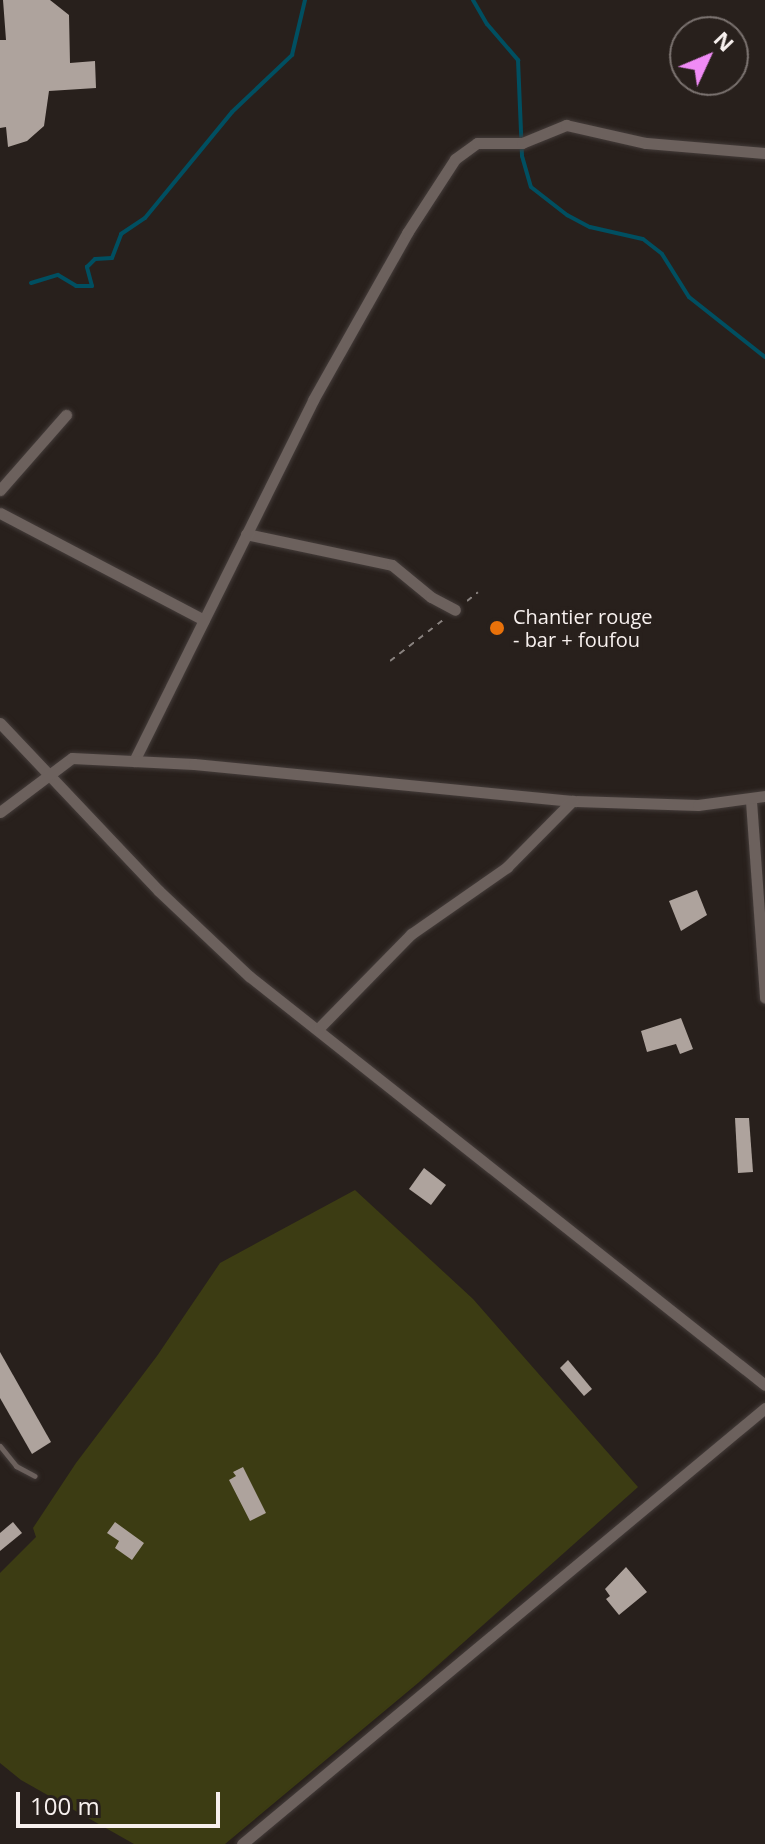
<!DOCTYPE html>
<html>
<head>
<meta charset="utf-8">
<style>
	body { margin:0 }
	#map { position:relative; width:765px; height:1844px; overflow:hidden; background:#28201c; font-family:"Open Sans",sans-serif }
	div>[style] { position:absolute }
	.green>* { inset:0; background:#3c3c13 }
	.stream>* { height:4px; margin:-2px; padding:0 2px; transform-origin:2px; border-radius:2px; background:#004f61 }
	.building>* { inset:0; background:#aea39d }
	.path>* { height:2px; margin-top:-1px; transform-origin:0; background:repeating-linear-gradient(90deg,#89827f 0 6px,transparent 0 12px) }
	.roads { filter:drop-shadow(0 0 2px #443c3a) drop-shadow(0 0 2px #443c3a) }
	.lane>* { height:5px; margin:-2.5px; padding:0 2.5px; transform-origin:2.5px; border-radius:2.5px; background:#6c615d }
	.street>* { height:11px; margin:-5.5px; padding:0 5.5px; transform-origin:5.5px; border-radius:5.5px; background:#6c615d }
	.dots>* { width:22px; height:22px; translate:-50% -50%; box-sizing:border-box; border:4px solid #28201c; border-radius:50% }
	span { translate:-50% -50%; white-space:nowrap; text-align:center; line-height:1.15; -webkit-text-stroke:8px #28201c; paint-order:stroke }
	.poi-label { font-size:20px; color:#f7f0ee }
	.left { translate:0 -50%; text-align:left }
	.north { position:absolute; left:669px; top:16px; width:80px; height:80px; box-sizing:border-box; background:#28201c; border:2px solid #7b7370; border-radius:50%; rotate:46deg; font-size:22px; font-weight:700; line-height:32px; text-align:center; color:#f7f0ee }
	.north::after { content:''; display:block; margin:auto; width:28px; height:36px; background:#f08bf6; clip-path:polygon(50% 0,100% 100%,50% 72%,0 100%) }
	.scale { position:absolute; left:16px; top:1792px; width:204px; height:36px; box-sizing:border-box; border:4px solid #f7f0ee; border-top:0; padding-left:10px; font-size:24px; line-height:28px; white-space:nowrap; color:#f7f0ee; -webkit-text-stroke:6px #28201c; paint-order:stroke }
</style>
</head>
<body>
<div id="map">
	<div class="green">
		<div style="clip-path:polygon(355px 1190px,473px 1299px,638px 1487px,418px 1683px,225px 1844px,134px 1844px,21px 1780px,0 1763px,0 1573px,36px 1537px,33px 1528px,76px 1463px,157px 1356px,220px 1263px)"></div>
	</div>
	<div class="stream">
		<div style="left:473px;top:0;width:28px;rotate:60deg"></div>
		<div style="left:487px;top:24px;width:48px;rotate:49.3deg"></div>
		<div style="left:518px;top:60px;width:96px;rotate:87.6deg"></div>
		<div style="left:522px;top:156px;width:32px;rotate:74deg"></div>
		<div style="left:531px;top:187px;width:46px;rotate:37.9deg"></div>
		<div style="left:567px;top:215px;width:26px;rotate:28deg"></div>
		<div style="left:590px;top:227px;width:54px;rotate:12.8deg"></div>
		<div style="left:643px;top:239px;width:24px;rotate:38deg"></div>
		<div style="left:662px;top:254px;width:51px;rotate:57.9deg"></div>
		<div style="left:689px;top:297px;width:97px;rotate:38.3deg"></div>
		<div style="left:31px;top:283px;width:28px;rotate:-17deg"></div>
		<div style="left:58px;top:275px;width:21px;rotate:31deg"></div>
		<div style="left:76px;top:286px;width:16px"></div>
		<div style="left:92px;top:286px;width:20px;rotate:-105deg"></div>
		<div style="left:87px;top:267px;width:11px;rotate:-45deg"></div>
		<div style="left:95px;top:259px;width:17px;rotate:-3deg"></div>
		<div style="left:112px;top:258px;width:26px;rotate:-69deg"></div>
		<div style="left:121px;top:234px;width:29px;rotate:-34deg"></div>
		<div style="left:145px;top:218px;width:137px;rotate:-50.6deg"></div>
		<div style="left:232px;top:112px;width:83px;rotate:-43.5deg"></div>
		<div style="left:292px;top:55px;width:57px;rotate:-76.7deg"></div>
	</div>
	<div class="building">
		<div style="clip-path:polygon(3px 0,50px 0,69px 15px,70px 63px,95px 61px,96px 88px,49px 91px,44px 126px,27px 141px,8px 147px,6px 127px,0 128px,0 40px,6px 40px)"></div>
		<div style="clip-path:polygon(697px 890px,707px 915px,681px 931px,669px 901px)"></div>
		<div style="clip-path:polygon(681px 1018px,693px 1049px,680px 1054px,676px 1044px,647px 1052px,641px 1031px)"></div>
		<div style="clip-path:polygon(735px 1118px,749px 1118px,753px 1172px,738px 1173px)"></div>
		<div style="clip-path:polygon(424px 1168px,446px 1185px,431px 1205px,409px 1189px)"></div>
		<div style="clip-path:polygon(0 1352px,51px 1442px,32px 1454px,0 1398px)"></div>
		<div style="clip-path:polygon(568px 1360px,592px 1389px,584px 1396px,560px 1368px)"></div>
		<div style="clip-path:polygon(243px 1467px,266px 1513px,250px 1521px,229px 1480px,236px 1476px,233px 1472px)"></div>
		<div style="clip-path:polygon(13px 1522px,22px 1533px,0 1551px,0 1533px)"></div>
		<div style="clip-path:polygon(115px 1522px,144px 1543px,132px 1560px,115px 1548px,119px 1541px,107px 1533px)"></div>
		<div style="clip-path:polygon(626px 1567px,647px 1592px,619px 1615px,606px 1599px,610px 1596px,605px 1589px)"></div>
	</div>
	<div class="path">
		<div style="left:467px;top:601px;width:14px;rotate:-39deg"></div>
		<div style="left:390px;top:661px;width:67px;rotate:-37.7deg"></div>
	</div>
	<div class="roads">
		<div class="lane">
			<div style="left:0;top:1446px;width:26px;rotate:51deg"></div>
			<div style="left:16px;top:1466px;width:21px;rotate:28deg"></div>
		</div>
		<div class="street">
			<div style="left:0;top:490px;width:100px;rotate:-48.7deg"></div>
			<div style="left:0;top:513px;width:230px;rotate:27.7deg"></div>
			<div style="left:246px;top:534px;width:149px;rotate:12deg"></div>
			<div style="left:392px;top:565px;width:50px;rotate:39.4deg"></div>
			<div style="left:431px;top:597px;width:27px;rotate:28deg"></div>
			<div style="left:0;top:723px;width:231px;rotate:46.6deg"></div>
			<div style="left:159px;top:891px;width:124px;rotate:43.4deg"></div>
			<div style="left:249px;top:976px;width:658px;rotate:38.4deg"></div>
			<div style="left:134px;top:761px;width:403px;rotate:-63.6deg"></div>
			<div style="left:313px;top:400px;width:192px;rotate:-60.6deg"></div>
			<div style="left:407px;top:233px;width:88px;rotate:-57deg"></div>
			<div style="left:455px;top:159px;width:27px;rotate:-36deg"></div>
			<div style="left:477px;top:143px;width:45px"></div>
			<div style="left:522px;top:143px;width:48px;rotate:-22.2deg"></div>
			<div style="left:566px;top:125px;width:82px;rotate:12.7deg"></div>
			<div style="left:646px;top:143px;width:119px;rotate:4.8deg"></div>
			<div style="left:751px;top:801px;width:197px;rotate:85.9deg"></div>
			<div style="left:0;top:812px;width:90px;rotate:-36.9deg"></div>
			<div style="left:72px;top:758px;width:122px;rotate:2.8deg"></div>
			<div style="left:194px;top:764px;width:380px;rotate:5.6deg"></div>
			<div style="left:572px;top:801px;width:126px;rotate:1.8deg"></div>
			<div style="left:698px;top:805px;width:68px;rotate:-7.7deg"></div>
			<div style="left:319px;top:1028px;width:132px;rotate:-45.6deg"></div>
			<div style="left:411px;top:934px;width:117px;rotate:-34.9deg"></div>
			<div style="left:507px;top:867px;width:93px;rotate:-45.4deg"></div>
			<div style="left:242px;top:1844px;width:681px;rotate:-39.82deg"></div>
		</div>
	</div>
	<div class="dots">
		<div style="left:497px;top:628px;background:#e8710a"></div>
	</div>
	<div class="poi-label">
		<span class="left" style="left:513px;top:628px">Chantier rouge<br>- bar + foufou</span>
	</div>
	<div class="north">N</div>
	<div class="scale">100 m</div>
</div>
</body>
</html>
